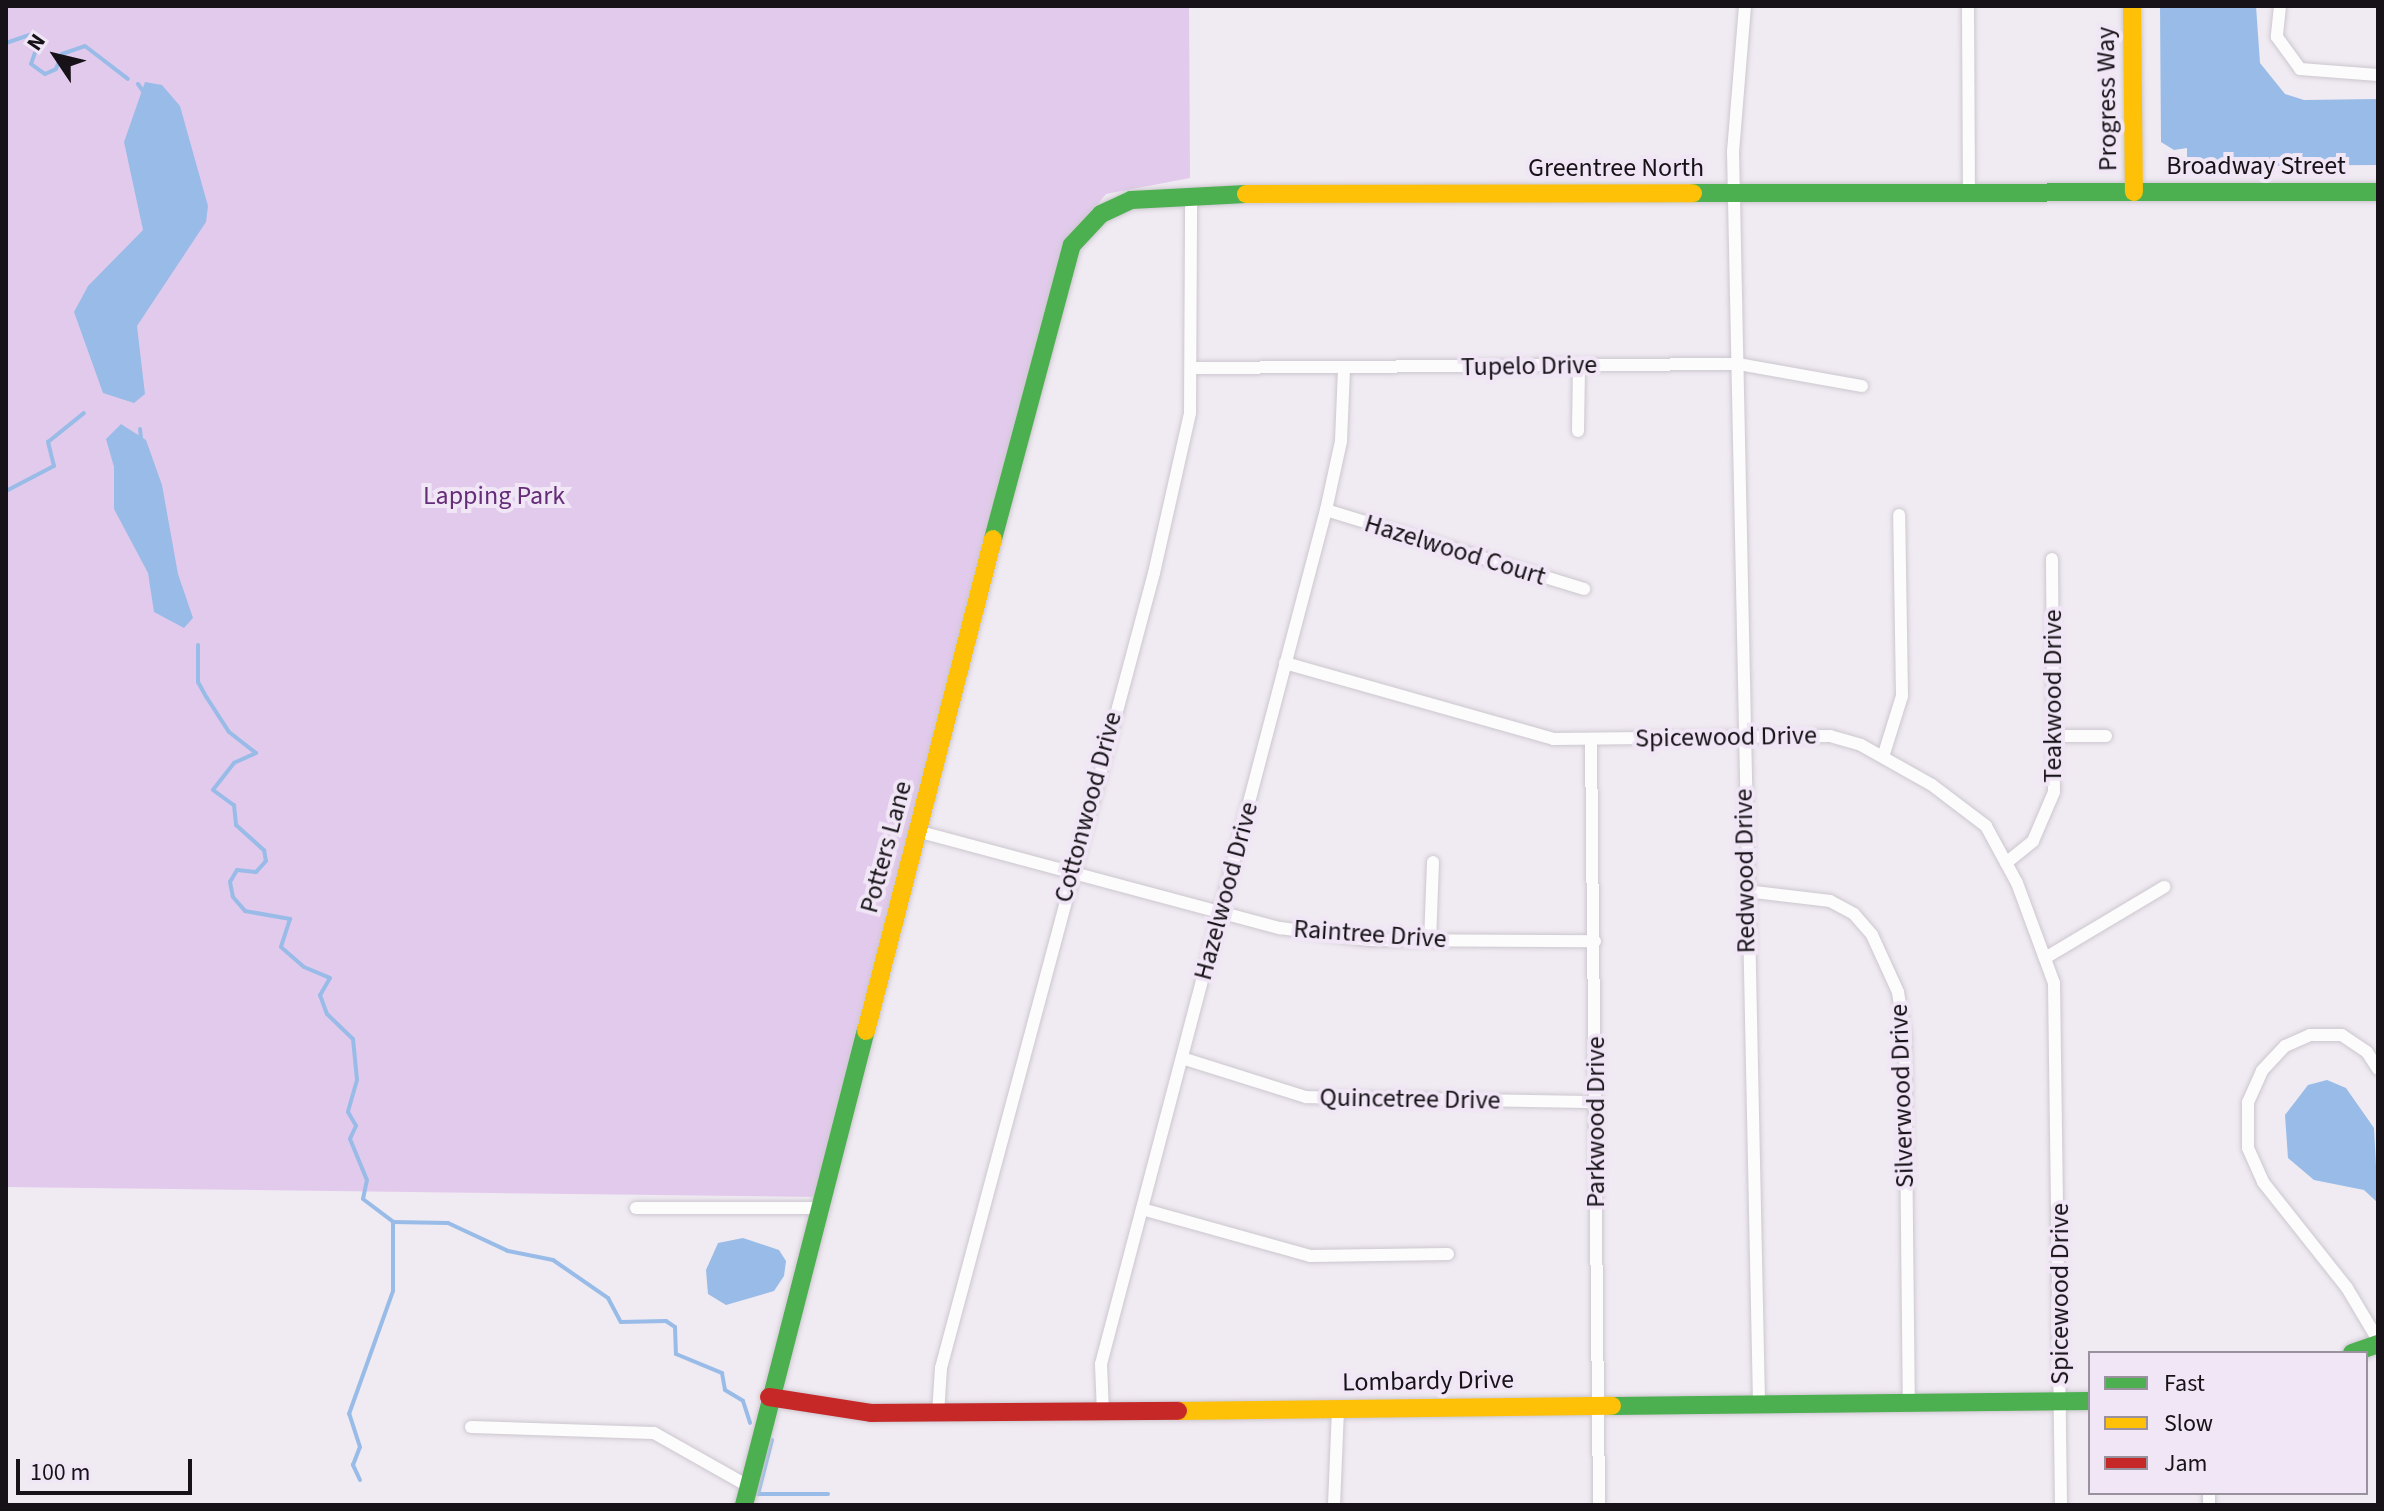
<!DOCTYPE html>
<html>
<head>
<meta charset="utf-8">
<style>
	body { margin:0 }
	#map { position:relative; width:2384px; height:1511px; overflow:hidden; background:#f0eaf2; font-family:"Source Sans 3",sans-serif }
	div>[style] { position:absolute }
	.green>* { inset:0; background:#e2caec }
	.water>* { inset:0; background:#98bce7 }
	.stream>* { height:4px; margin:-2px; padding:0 2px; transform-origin:2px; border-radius:2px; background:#98bce7 }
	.roads { filter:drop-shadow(0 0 2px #ccc7ce) drop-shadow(0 0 2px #ccc7ce) }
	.street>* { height:12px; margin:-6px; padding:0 6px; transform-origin:6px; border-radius:6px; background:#fdfcfd }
	.fast>* { height:18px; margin:-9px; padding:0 9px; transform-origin:9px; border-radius:9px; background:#4caf50 }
	.slow>* { height:18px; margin:-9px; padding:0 9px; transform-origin:9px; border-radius:9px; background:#ffc107 }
	.jam>* { height:18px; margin:-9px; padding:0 9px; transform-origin:9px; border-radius:9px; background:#c62828 }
	span { translate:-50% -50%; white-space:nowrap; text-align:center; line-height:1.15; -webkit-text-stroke:8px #f1e6f6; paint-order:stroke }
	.street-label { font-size:26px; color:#161217 }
	.park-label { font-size:26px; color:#642d78 }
	.frame { position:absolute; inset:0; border:8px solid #161217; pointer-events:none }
	.legend { position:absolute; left:2088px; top:1351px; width:280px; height:144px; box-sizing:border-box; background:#f1e6f6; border:2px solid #99919d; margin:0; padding:10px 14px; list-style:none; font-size:24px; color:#161217 }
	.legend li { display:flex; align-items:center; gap:16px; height:40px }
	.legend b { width:40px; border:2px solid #99919d }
	.north { position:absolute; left:16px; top:16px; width:80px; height:80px; -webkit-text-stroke:6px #f1e6f6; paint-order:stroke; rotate:305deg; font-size:22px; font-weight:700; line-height:32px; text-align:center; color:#161217 }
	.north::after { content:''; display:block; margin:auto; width:28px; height:36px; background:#161217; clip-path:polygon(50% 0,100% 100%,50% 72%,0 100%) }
	.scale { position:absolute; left:16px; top:1459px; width:176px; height:36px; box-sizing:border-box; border:4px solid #161217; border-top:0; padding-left:10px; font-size:24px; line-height:28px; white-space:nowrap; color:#161217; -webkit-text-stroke:6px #f1e6f6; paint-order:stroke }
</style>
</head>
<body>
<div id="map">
	<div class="green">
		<div style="clip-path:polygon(6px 6px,1189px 6px,1190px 178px,1106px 194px,1073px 234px,820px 1197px,6px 1187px)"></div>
	</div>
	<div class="water">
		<div style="clip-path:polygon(2160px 6px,2256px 6px,2260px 63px,2285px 94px,2304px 100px,2378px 99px,2378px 165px,2187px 166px,2187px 148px,2174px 150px,2161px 142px)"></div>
		<div style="clip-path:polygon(145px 82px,162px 85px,180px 106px,208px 206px,206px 222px,137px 326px,145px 394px,134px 403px,103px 393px,74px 312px,88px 286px,143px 230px,124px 142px)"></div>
		<div style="clip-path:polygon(121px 424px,146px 440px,162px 485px,178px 574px,193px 618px,184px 628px,154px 612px,148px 573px,114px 509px,114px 467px,106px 439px)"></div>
		<div style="clip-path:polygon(2327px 1080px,2346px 1088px,2374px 1128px,2378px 1203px,2364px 1190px,2314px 1180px,2288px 1158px,2285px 1115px,2308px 1085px)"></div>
		<div style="clip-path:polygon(743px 1238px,779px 1250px,786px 1261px,784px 1276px,774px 1291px,726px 1305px,708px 1294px,706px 1270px,718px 1243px)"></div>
	</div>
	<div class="stream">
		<div style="left:6px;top:17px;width:10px;rotate:90deg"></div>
		<div style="left:6px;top:43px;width:28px;rotate:-19deg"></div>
		<div style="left:32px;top:34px;width:10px;rotate:45deg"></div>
		<div style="left:39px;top:41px;width:24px;rotate:109deg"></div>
		<div style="left:31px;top:64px;width:17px;rotate:36deg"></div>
		<div style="left:45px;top:74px;width:12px;rotate:-24deg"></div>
		<div style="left:56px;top:69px;width:16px;rotate:-68deg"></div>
		<div style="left:62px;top:54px;width:24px;rotate:-19deg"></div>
		<div style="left:85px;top:46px;width:54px;rotate:37.5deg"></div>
		<div style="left:138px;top:84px;width:12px;rotate:55deg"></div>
		<div style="left:140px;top:429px;width:10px;rotate:84deg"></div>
		<div style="left:6px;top:491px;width:54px;rotate:-27.5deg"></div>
		<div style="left:54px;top:466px;width:25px;rotate:-104deg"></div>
		<div style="left:48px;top:442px;width:46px;rotate:-38.9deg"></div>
		<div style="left:198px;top:645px;width:37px;rotate:90deg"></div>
		<div style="left:198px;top:682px;width:18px;rotate:61deg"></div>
		<div style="left:207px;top:698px;width:40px;rotate:57.1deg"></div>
		<div style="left:229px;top:732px;width:34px;rotate:38deg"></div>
		<div style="left:256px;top:753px;width:24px;rotate:156deg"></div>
		<div style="left:234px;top:763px;width:34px;rotate:128deg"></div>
		<div style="left:213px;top:790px;width:26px;rotate:36deg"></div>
		<div style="left:234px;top:805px;width:20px;rotate:84deg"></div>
		<div style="left:236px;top:825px;width:38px;rotate:42deg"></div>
		<div style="left:264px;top:850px;width:11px;rotate:80deg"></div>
		<div style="left:266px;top:861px;width:15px;rotate:132deg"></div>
		<div style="left:256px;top:872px;width:19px;rotate:-174deg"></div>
		<div style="left:237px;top:870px;width:14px;rotate:120deg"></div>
		<div style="left:230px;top:882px;width:15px;rotate:79deg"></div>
		<div style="left:233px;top:897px;width:18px;rotate:49deg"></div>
		<div style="left:245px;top:911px;width:46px;rotate:10.1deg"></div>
		<div style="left:290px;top:919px;width:29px;rotate:108deg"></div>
		<div style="left:281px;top:947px;width:30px;rotate:41deg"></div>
		<div style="left:304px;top:967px;width:28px;rotate:23deg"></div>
		<div style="left:330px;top:978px;width:20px;rotate:120deg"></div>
		<div style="left:320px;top:995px;width:20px;rotate:70deg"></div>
		<div style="left:327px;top:1014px;width:36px;rotate:44deg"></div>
		<div style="left:353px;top:1039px;width:41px;rotate:84.4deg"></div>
		<div style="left:357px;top:1080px;width:33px;rotate:106deg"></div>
		<div style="left:348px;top:1112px;width:16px;rotate:60deg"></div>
		<div style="left:356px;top:1126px;width:14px;rotate:115deg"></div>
		<div style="left:350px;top:1139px;width:44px;rotate:67.5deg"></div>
		<div style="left:367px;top:1180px;width:19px;rotate:102deg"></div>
		<div style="left:363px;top:1199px;width:38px;rotate:37deg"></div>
		<div style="left:393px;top:1222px;width:55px;rotate:1deg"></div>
		<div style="left:448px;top:1223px;width:66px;rotate:25deg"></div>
		<div style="left:508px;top:1251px;width:46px;rotate:11.3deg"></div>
		<div style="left:553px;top:1260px;width:67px;rotate:34.6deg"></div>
		<div style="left:608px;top:1298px;width:27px;rotate:62deg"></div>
		<div style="left:621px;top:1322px;width:45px;rotate:-1.3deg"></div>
		<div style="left:666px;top:1321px;width:11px;rotate:34deg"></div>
		<div style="left:675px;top:1327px;width:27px;rotate:88deg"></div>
		<div style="left:676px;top:1354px;width:50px;rotate:22.4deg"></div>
		<div style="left:722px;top:1373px;width:17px;rotate:80deg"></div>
		<div style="left:725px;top:1390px;width:21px;rotate:31deg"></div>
		<div style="left:743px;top:1401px;width:23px;rotate:72deg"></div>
		<div style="left:772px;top:1440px;width:56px;rotate:104.5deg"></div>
		<div style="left:758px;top:1494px;width:70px"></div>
		<div style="left:360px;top:1480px;width:17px;rotate:-115deg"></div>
		<div style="left:353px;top:1465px;width:19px;rotate:-69deg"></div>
		<div style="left:360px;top:1447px;width:35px;rotate:-108deg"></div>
		<div style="left:349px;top:1414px;width:131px;rotate:-70.3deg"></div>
		<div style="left:393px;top:1291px;width:69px;rotate:-90deg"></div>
	</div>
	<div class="roads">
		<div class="street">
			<div style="left:1745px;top:6px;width:145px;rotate:94.7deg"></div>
			<div style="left:1733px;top:151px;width:1254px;rotate:88.81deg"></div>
			<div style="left:1968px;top:6px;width:186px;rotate:89.7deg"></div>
			<div style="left:2280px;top:6px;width:31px;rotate:96deg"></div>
			<div style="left:2277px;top:37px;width:39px;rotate:54deg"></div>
			<div style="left:2300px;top:69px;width:78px;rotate:4.4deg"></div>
			<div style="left:1193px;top:368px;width:545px;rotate:-0.42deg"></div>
			<div style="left:1738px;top:364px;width:126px;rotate:10.1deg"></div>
			<div style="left:1578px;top:431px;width:65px;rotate:-89.1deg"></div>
			<div style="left:1326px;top:510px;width:270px;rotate:17deg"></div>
			<div style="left:1285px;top:663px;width:279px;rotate:15.8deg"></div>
			<div style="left:1553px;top:739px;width:277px;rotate:-0.6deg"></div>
			<div style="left:1830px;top:736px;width:32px;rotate:16deg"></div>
			<div style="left:1861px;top:745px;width:81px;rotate:29.4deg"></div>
			<div style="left:1932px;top:785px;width:68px;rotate:37.2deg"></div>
			<div style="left:1986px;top:826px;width:65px;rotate:61.5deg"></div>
			<div style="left:2017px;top:883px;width:107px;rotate:69.7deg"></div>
			<div style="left:2054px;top:983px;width:522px;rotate:89.23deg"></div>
			<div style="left:2054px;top:736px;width:52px"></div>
			<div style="left:1591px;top:739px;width:766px;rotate:89.4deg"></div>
			<div style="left:1883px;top:757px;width:64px;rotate:-72.7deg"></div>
			<div style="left:1902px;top:696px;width:181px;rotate:-90.9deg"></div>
			<div style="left:917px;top:831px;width:376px;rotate:15deg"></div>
			<div style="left:1280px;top:928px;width:90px;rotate:7.7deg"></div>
			<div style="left:1369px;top:940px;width:226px;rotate:0.3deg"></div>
			<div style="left:2006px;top:863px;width:35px;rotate:-39deg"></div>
			<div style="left:2033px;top:841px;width:53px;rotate:-66.8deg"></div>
			<div style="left:2054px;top:792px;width:233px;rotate:-90.5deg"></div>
			<div style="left:1746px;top:891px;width:85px;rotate:6.8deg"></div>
			<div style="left:1830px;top:901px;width:27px;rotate:28deg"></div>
			<div style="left:1854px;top:914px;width:28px;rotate:49deg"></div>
			<div style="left:1872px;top:935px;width:63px;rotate:65.5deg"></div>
			<div style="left:1898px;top:992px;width:46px;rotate:81.2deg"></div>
			<div style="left:1905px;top:1037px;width:366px;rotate:89.4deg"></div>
			<div style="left:1430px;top:941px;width:79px;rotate:-87.8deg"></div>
			<div style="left:2045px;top:958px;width:139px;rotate:-30.8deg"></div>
			<div style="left:1182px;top:1058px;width:130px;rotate:17.5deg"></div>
			<div style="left:1306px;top:1097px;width:290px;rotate:1deg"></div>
			<div style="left:2378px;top:1069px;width:20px;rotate:-123deg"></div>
			<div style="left:2367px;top:1052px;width:30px;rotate:-146deg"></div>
			<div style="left:2342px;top:1035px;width:32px;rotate:180deg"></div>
			<div style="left:2310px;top:1035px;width:27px;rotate:156deg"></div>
			<div style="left:2285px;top:1046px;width:34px;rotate:133deg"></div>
			<div style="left:2262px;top:1071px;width:34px;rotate:114deg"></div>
			<div style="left:2248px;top:1102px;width:46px;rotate:90deg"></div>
			<div style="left:2248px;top:1148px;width:37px;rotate:66deg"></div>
			<div style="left:2263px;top:1182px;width:135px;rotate:51.6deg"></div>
			<div style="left:2347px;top:1288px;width:61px;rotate:59.2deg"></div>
			<div style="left:636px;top:1208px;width:181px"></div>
			<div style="left:1142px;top:1209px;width:174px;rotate:15.6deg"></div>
			<div style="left:1310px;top:1256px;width:138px;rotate:-0.8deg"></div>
			<div style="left:1103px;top:1412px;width:48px;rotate:-92.4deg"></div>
			<div style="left:1101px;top:1364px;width:883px;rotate:-75.24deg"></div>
			<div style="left:1326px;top:510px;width:71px;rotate:-77.7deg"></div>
			<div style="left:1341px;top:441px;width:73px;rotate:-87.6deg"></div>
			<div style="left:938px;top:1414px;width:46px;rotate:-86.3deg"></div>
			<div style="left:941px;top:1368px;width:823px;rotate:-75deg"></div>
			<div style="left:1154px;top:573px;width:164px;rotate:-77.3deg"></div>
			<div style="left:1190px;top:413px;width:219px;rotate:-89.7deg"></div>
			<div style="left:471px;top:1427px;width:183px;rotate:1.9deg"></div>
			<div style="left:654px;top:1433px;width:108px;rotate:29.4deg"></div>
			<div style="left:1334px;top:1505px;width:96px;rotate:-87.6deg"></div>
			<div style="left:2209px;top:1505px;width:12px;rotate:-90deg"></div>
		</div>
		<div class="fast">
			<div style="left:1693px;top:193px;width:685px;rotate:-0.08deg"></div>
			<div style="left:993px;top:539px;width:304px;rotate:-75deg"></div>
			<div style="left:1072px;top:245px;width:42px;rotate:-46.9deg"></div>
			<div style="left:1101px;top:214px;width:33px;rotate:-25deg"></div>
			<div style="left:1131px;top:200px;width:115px;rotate:-3deg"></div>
			<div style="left:2352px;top:1353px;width:28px;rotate:-19deg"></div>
			<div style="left:1612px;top:1406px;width:478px;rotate:-0.6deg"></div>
			<div style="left:744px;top:1505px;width:489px;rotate:-75.6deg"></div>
		</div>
		<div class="slow">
			<div style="left:2132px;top:6px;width:186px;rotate:89.4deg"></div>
			<div style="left:1246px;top:194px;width:447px;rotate:-0.1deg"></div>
			<div style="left:866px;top:1031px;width:508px;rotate:-75.53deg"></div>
			<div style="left:1178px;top:1411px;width:434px;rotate:-0.7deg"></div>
		</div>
		<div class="jam">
			<div style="left:769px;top:1397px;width:103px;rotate:8.9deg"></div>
			<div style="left:871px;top:1413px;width:307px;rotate:-0.4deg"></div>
		</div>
	</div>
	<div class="street-label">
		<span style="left:2107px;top:99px;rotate:-91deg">Progress Way</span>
		<span style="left:2256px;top:166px">Broadway Street</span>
		<span style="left:1616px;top:168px">Greentree North</span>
		<span style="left:1529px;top:366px;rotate:-1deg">Tupelo Drive</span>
		<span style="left:1455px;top:550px;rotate:17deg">Hazelwood Court</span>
		<span style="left:2053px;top:696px;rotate:-90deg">Teakwood Drive</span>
		<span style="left:1726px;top:737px;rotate:-1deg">Spicewood Drive</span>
		<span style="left:1088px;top:807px;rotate:-75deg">Cottonwood Drive</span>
		<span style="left:886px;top:847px;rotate:-75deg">Potters Lane</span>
		<span style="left:1745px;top:871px;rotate:-91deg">Redwood Drive</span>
		<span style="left:1226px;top:891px;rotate:-75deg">Hazelwood Drive</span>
		<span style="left:1370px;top:934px;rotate:4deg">Raintree Drive</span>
		<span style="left:1902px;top:1096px;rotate:-92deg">Silverwood Drive</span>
		<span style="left:1410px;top:1099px;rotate:1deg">Quincetree Drive</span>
		<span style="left:1596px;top:1122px;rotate:-90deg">Parkwood Drive</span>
		<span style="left:2060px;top:1294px;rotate:-90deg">Spicewood Drive</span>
		<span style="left:1428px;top:1381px;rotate:-1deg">Lombardy Drive</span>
	</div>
	<div class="park-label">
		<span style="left:494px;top:496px">Lapping Park</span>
	</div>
	<div class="frame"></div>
	<ul class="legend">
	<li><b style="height:10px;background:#4caf50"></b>Fast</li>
	<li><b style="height:10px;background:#ffc107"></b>Slow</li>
	<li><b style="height:10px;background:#c62828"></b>Jam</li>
	</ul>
	<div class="north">N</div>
	<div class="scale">100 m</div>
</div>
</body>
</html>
